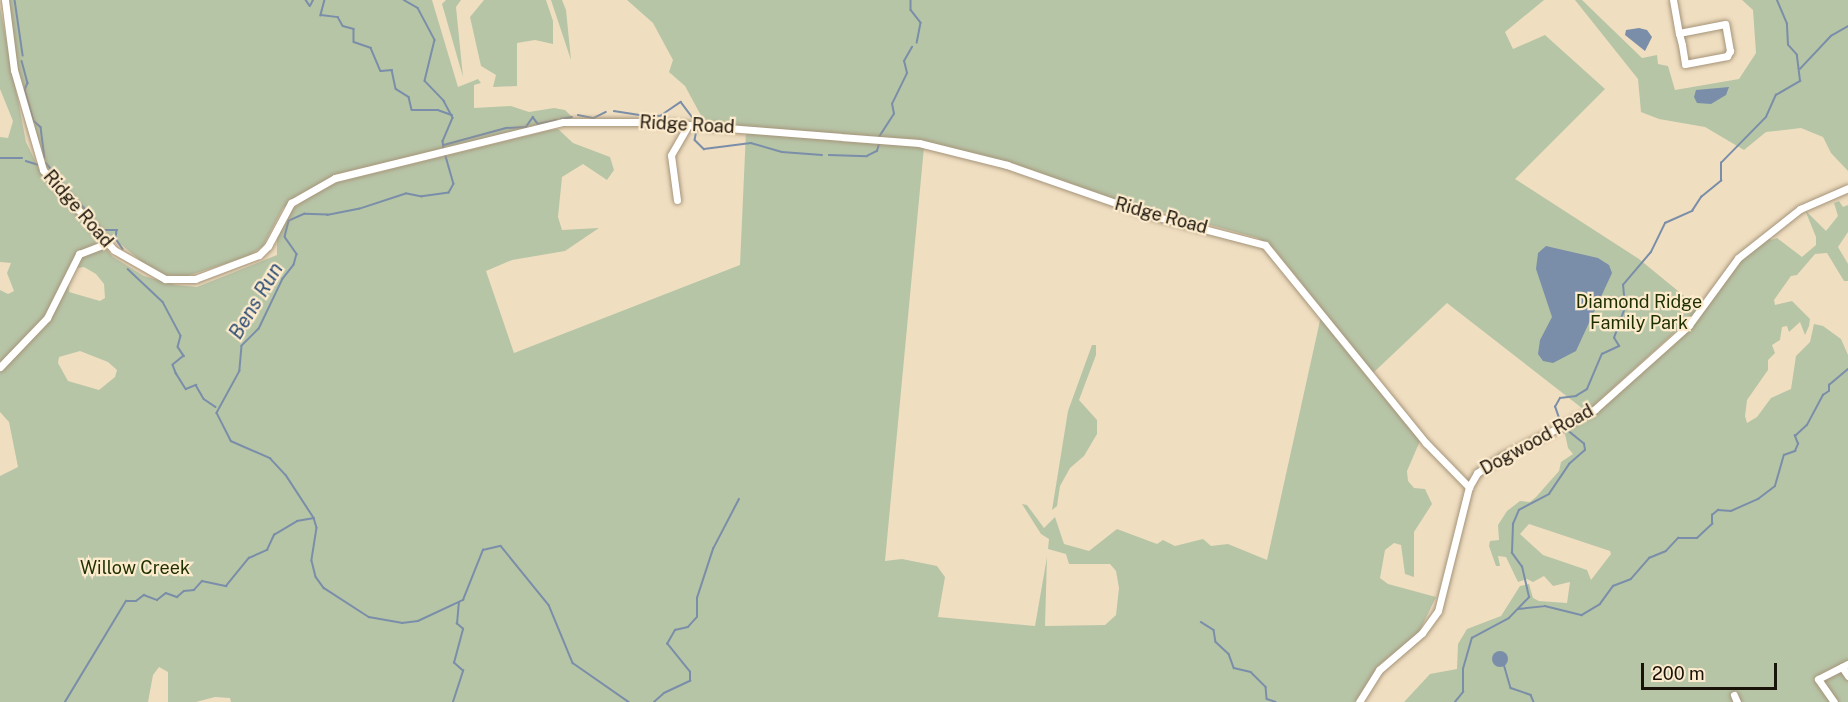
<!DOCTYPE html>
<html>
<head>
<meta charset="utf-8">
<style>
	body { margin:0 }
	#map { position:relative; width:1848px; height:702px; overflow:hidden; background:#f0dec1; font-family:"Public Sans",sans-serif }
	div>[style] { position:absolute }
	.green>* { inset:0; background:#b7c5a7 }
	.water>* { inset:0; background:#7a8ea9 }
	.round { border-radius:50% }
	.stream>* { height:1.5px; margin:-0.75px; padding:0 0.75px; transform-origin:0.75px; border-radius:0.75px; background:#7a8ea9 }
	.roads { filter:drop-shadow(0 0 2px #a59479) drop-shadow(0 0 2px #a59479) }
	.minor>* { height:7px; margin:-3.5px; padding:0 3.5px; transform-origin:3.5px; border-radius:3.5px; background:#fff }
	span { translate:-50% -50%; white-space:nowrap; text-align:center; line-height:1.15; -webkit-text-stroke:4.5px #fdebcd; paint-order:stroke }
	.street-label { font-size:18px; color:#1a1309 }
	.park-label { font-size:18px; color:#1e3000 }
	.water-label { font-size:20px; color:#2e4e75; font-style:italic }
	.scale { position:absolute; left:1641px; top:663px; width:136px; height:27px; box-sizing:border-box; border:3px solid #1a1309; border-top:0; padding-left:8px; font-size:18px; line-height:21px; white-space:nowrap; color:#1a1309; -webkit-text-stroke:4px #fdebcd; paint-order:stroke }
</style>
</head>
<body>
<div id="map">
	<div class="green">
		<div style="clip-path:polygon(8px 0,432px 0,458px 87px,478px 79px,481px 83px,474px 85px,474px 108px,511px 106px,529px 112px,554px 108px,565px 110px,573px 118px,337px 174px,283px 208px,263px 246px,249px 256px,184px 277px,165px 275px,147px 266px,95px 223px,47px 170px,18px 77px)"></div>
		<div style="clip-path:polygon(446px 0,461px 0,456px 7px,463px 77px,442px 4px)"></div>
		<div style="clip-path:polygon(484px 0,546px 0,553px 21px,553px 44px,535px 40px,517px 43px,517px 86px,493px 87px,496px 75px,481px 66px,470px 17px)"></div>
		<div style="clip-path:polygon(551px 0,562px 0,566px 10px,571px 60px)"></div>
		<div style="clip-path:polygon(627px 0,1544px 0,1505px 32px,1513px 49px,1545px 35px,1605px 89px,1515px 179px,1639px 259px,1700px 309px,1587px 412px,1447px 303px,1373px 373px,1274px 249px,1258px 238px,1112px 198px,1009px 162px,928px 143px,705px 123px,685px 86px,669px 72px,673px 60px,653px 23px)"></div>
		<div style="clip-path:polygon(1575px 0,1582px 0,1642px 58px,1657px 55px,1658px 64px,1668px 66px,1675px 90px,1739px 79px,1756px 53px,1753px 10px,1742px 0,1848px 0,1848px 171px,1831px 153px,1823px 137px,1801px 128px,1766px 132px,1744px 150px,1705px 127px,1659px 119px,1641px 112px,1638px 79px)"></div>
		<div style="clip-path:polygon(evenodd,0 7px,26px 142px,41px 173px,113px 257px,144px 276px,176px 285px,197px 287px,277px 255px,277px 234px,290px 211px,313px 193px,338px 182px,551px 130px,558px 129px,573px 143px,610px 157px,614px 170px,607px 180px,583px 164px,562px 177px,558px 217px,562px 230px,599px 228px,565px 251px,512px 260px,486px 271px,514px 353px,740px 265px,746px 131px,924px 147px,885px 561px,902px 559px,937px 566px,945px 577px,938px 617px,1035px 626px,1047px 557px,1045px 626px,1105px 625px,1116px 615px,1119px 588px,1116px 571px,1110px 564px,1069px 564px,1066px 554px,1048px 549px,1049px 539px,1041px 534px,1022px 504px,1027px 505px,1044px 528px,1055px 517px,1064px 544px,1089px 551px,1117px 529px,1157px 544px,1163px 540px,1175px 546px,1203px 539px,1211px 546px,1228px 544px,1267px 560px,1321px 316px,1420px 441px,1407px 471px,1408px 481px,1414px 488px,1425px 489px,1432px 504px,1414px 532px,1414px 577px,1405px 574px,1401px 545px,1394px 543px,1385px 550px,1380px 578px,1388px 584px,1436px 597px,1419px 632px,1378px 666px,1355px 702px,231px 702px,230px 698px,215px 697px,196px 702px,168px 702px,168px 672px,159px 667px,153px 675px,148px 702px,0 702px,0 476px,18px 467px,9px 422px,0 412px,0 290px,8px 294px,14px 291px,7px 273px,11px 263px,0 262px,0 137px,8px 138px,13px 121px,0 89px,0 7px,84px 267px,96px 274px,104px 284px,105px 298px,100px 301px,69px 292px,68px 278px,77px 268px,84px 267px,0 7px,80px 351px,108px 362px,117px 370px,115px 377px,99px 390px,68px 381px,58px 363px,59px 357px,80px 351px)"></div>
		<div style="clip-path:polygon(evenodd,1839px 201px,1843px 207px,1848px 205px,1848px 232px,1838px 247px,1848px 264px,1848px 281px,1844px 281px,1827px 253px,1815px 254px,1797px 275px,1791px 276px,1774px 300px,1775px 305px,1792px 301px,1810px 319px,1809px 326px,1805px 335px,1800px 322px,1789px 332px,1787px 326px,1782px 327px,1780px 340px,1772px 345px,1775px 353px,1768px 360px,1768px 370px,1747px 400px,1745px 416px,1747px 423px,1757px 417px,1771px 398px,1791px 389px,1796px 356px,1810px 342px,1814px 324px,1823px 326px,1841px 339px,1848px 355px,1848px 702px,1404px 702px,1430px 674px,1457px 669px,1458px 644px,1467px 629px,1501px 616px,1520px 586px,1529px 584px,1533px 598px,1539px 601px,1567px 603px,1570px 582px,1553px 586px,1544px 576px,1533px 582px,1527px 579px,1518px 582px,1506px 557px,1498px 556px,1500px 566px,1496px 566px,1489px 546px,1490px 541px,1499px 540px,1498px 525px,1507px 511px,1520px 501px,1530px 502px,1536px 497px,1559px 471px,1561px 462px,1573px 454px,1568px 448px,1565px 434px,1557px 431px,1585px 417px,1697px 320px,1732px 267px,1768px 236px,1771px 240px,1777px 238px,1802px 257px,1816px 245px,1816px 237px,1805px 210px,1826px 231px,1838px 216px,1834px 203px,1839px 201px,1529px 524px,1610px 551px,1611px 554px,1591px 580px,1587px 570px,1543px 555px,1520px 534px,1529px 524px)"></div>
		<div style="clip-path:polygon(1092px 345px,1096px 345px,1096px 355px,1079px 400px,1097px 420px,1097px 434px,1084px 456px,1070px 468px,1060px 486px,1057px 506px,1052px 510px,1068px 411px)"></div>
	</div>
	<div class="water">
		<div style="clip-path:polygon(1639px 28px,1647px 30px,1652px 37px,1645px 51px,1625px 35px,1626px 30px)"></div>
		<div style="clip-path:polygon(1729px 87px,1726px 95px,1711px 104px,1697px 103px,1694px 97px,1696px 90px)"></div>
		<div style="clip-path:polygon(1546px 246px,1598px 258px,1609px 265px,1612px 273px,1576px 351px,1553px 363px,1543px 361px,1538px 354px,1540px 340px,1552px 317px,1536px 269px,1538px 253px)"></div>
		<div class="round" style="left:1492px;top:651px;width:16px;height:16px"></div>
	</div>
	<div class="stream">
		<div style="left:15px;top:0;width:56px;rotate:81.7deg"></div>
		<div style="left:306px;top:0;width:7px;rotate:56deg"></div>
		<div style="left:310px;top:6px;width:7px;rotate:-63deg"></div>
		<div style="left:325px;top:0;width:16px;rotate:105deg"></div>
		<div style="left:321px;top:15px;width:17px;rotate:7deg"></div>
		<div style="left:338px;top:17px;width:10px;rotate:61deg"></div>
		<div style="left:343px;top:26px;width:11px;rotate:15deg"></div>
		<div style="left:354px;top:29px;width:13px;rotate:90deg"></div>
		<div style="left:354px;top:42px;width:18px;rotate:19deg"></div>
		<div style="left:371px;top:48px;width:25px;rotate:67deg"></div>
		<div style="left:381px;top:71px;width:11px;rotate:-5deg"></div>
		<div style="left:392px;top:70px;width:19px;rotate:78deg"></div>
		<div style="left:396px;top:89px;width:15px;rotate:32deg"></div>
		<div style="left:409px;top:97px;width:13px;rotate:77deg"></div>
		<div style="left:412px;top:110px;width:26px"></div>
		<div style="left:438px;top:110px;width:15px;rotate:20deg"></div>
		<div style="left:404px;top:0;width:16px;rotate:30deg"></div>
		<div style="left:418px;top:8px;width:36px;rotate:62deg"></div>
		<div style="left:435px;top:40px;width:42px;rotate:103.7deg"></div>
		<div style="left:425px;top:81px;width:28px;rotate:46deg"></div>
		<div style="left:444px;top:101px;width:19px;rotate:62deg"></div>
		<div style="left:453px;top:118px;width:25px;rotate:113deg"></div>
		<div style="left:443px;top:141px;width:8px;rotate:83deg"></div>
		<div style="left:911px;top:0;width:10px;rotate:90deg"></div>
		<div style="left:911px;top:10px;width:16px;rotate:52deg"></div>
		<div style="left:921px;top:23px;width:20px;rotate:101deg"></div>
		<div style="left:22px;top:61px;width:23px;rotate:75deg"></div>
		<div style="left:28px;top:83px;width:8px;rotate:113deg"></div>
		<div style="left:25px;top:90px;width:32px;rotate:74deg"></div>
		<div style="left:34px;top:121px;width:9px;rotate:41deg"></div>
		<div style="left:41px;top:127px;width:31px;rotate:83deg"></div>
		<div style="left:1800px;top:69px;width:45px;rotate:-46.8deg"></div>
		<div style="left:1831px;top:36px;width:20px;rotate:-30deg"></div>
		<div style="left:614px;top:111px;width:32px;rotate:9deg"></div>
		<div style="left:578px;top:115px;width:16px;rotate:11deg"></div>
		<div style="left:594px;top:118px;width:13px;rotate:-27deg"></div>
		<div style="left:651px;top:115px;width:9px;rotate:6deg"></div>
		<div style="left:660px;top:116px;width:25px;rotate:-34deg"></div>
		<div style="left:681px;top:102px;width:25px;rotate:53deg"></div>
		<div style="left:561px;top:119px;width:11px;rotate:-10deg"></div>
		<div style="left:697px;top:130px;width:10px;rotate:101deg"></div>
		<div style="left:695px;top:140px;width:13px;rotate:45deg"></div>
		<div style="left:704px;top:149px;width:47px;rotate:-7.3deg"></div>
		<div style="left:751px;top:143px;width:32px;rotate:16deg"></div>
		<div style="left:782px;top:152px;width:40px;rotate:4.3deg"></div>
		<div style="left:879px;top:137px;width:27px;rotate:-57deg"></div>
		<div style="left:894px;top:114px;width:10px;rotate:-101deg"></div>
		<div style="left:892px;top:104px;width:34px;rotate:-64deg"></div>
		<div style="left:907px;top:73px;width:12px;rotate:-104deg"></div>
		<div style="left:904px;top:61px;width:16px;rotate:-60deg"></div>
		<div style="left:444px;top:145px;width:64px;rotate:-15.3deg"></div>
		<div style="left:506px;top:128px;width:20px;rotate:-3deg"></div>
		<div style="left:526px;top:127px;width:12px;rotate:-55deg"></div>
		<div style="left:533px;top:117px;width:9px;rotate:54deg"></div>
		<div style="left:538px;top:124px;width:19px;rotate:-12deg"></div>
		<div style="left:445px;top:153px;width:32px;rotate:74deg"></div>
		<div style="left:454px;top:184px;width:10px;rotate:119deg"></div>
		<div style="left:449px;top:193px;width:27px;rotate:172deg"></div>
		<div style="left:422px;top:197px;width:16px;rotate:-169deg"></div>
		<div style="left:406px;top:194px;width:48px;rotate:161.9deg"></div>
		<div style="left:360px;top:209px;width:33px;rotate:169deg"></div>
		<div style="left:328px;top:215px;width:23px;rotate:-178deg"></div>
		<div style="left:305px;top:214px;width:17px;rotate:156deg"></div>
		<div style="left:289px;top:221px;width:16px;rotate:104deg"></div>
		<div style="left:285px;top:237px;width:21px;rotate:55deg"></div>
		<div style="left:297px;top:254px;width:11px;rotate:105deg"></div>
		<div style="left:294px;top:265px;width:18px;rotate:128deg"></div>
		<div style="left:283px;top:279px;width:55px;rotate:115.6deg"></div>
		<div style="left:259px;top:329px;width:24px;rotate:135deg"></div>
		<div style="left:242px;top:346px;width:25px;rotate:95deg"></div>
		<div style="left:240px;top:371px;width:48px;rotate:118.7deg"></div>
		<div style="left:217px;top:413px;width:31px;rotate:63deg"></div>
		<div style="left:231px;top:441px;width:43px;rotate:23.6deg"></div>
		<div style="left:270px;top:458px;width:23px;rotate:47deg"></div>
		<div style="left:286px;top:475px;width:51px;rotate:56.9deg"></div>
		<div style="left:314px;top:518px;width:10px;rotate:73deg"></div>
		<div style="left:317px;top:528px;width:33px;rotate:99deg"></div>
		<div style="left:312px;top:561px;width:16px;rotate:76deg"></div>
		<div style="left:316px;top:577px;width:14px;rotate:54deg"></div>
		<div style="left:324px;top:588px;width:54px;rotate:32.8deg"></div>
		<div style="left:369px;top:617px;width:34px;rotate:10deg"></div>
		<div style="left:402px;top:623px;width:16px;rotate:-7deg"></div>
		<div style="left:418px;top:621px;width:50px;rotate:-25deg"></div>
		<div style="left:463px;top:600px;width:54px;rotate:-68.2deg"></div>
		<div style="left:483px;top:550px;width:18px;rotate:-13deg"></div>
		<div style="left:501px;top:546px;width:76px;rotate:50.9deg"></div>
		<div style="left:549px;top:605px;width:63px;rotate:67.5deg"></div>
		<div style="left:573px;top:663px;width:68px;rotate:34.9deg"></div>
		<div style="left:829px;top:155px;width:38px;rotate:2deg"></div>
		<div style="left:867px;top:156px;width:11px;rotate:-27deg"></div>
		<div style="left:877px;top:151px;width:7px;rotate:-74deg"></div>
		<div style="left:0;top:158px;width:22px"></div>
		<div style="left:26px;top:161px;width:14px;rotate:17deg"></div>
		<div style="left:46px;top:163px;width:88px;rotate:49.6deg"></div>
		<div style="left:103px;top:230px;width:14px"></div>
		<div style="left:117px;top:230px;width:9px;rotate:96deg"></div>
		<div style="left:116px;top:239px;width:12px;rotate:55deg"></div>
		<div style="left:128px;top:269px;width:48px;rotate:43.3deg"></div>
		<div style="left:163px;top:302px;width:38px;rotate:62deg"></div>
		<div style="left:181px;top:336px;width:11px;rotate:105deg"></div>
		<div style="left:178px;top:347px;width:11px;rotate:56deg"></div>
		<div style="left:184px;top:356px;width:14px;rotate:141deg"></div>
		<div style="left:173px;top:365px;width:9px;rotate:69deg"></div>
		<div style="left:176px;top:373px;width:19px;rotate:58deg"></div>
		<div style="left:186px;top:389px;width:11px;rotate:-22deg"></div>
		<div style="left:196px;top:385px;width:16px;rotate:60deg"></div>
		<div style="left:204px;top:399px;width:14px;rotate:34deg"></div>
		<div style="left:1561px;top:424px;width:18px;rotate:-109deg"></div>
		<div style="left:1555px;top:407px;width:10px;rotate:-61deg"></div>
		<div style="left:1560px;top:398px;width:16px;rotate:-7deg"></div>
		<div style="left:1576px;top:396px;width:13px;rotate:-32deg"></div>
		<div style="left:1587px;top:389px;width:38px;rotate:-67deg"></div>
		<div style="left:1602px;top:354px;width:19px;rotate:-25deg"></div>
		<div style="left:1619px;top:346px;width:9px;rotate:-122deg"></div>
		<div style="left:1614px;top:338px;width:33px;rotate:-70deg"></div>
		<div style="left:1625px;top:307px;width:22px;rotate:-95deg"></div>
		<div style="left:1623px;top:285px;width:43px;rotate:-49.7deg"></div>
		<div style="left:1651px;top:252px;width:32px;rotate:-64deg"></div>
		<div style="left:1665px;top:223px;width:30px;rotate:-24deg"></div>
		<div style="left:1692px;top:211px;width:17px;rotate:-57deg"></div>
		<div style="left:1701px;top:197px;width:26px;rotate:-39deg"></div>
		<div style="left:1721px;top:181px;width:18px;rotate:-90deg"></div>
		<div style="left:1721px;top:163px;width:64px;rotate:-45.6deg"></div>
		<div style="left:1766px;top:117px;width:24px;rotate:-66deg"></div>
		<div style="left:1776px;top:95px;width:28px;rotate:-30deg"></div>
		<div style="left:1800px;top:81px;width:26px;rotate:-97deg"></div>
		<div style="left:1797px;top:55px;width:13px;rotate:-132deg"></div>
		<div style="left:1788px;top:45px;width:21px;rotate:-93deg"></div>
		<div style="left:1787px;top:24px;width:26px;rotate:-113deg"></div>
		<div style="left:1518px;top:609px;width:27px;rotate:-6deg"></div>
		<div style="left:1545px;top:606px;width:38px;rotate:14deg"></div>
		<div style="left:1582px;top:615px;width:21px;rotate:-31deg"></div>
		<div style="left:1600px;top:604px;width:22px;rotate:-54deg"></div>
		<div style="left:1613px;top:586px;width:19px;rotate:-21deg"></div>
		<div style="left:1631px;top:579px;width:28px;rotate:-49deg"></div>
		<div style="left:1649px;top:558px;width:18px;rotate:-22deg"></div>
		<div style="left:1666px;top:551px;width:18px;rotate:-47deg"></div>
		<div style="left:1678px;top:538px;width:19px"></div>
		<div style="left:1697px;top:538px;width:21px;rotate:-43deg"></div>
		<div style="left:1712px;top:524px;width:9px;rotate:-90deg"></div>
		<div style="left:1712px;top:515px;width:8px;rotate:-40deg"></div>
		<div style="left:1718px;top:510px;width:13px;rotate:4deg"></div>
		<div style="left:1731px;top:511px;width:30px;rotate:-24deg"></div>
		<div style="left:1758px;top:499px;width:21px;rotate:-37deg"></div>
		<div style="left:1775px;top:486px;width:32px;rotate:-74deg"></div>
		<div style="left:1784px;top:455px;width:12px;rotate:-20deg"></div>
		<div style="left:1795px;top:451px;width:8px;rotate:-67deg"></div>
		<div style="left:1798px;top:444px;width:9px;rotate:-111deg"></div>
		<div style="left:1795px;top:436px;width:16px;rotate:-43deg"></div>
		<div style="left:1807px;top:425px;width:34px;rotate:-62deg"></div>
		<div style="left:1823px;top:395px;width:7px;rotate:-34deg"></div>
		<div style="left:1829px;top:391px;width:6px;rotate:-90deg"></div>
		<div style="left:1829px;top:385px;width:25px;rotate:-40deg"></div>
		<div style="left:1201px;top:622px;width:15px;rotate:32deg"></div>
		<div style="left:1214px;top:630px;width:12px;rotate:81deg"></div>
		<div style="left:1216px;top:642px;width:18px;rotate:43deg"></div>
		<div style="left:1229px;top:654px;width:15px;rotate:70deg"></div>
		<div style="left:1234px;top:668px;width:17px;rotate:13deg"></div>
		<div style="left:1251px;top:672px;width:21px;rotate:45deg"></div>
		<div style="left:1266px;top:687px;width:12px;rotate:85deg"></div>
		<div style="left:1267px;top:699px;width:9px;rotate:18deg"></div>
		<div style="left:1504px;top:664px;width:25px;rotate:74deg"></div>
		<div style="left:1511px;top:688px;width:21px;rotate:19deg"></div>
		<div style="left:1531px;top:695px;width:8px;rotate:67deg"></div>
		<div style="left:65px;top:702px;width:118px;rotate:-58.9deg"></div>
		<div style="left:126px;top:601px;width:10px"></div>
		<div style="left:136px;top:601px;width:10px;rotate:-37deg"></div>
		<div style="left:144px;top:595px;width:14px;rotate:21deg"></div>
		<div style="left:157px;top:600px;width:11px;rotate:-38deg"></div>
		<div style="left:166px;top:593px;width:12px;rotate:20deg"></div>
		<div style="left:177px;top:597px;width:9px;rotate:-41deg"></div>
		<div style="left:184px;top:591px;width:10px;rotate:-6deg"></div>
		<div style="left:194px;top:590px;width:12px;rotate:-48deg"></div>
		<div style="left:202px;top:581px;width:25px;rotate:12deg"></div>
		<div style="left:226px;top:586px;width:36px;rotate:-51deg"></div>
		<div style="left:249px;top:558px;width:20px;rotate:-24deg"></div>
		<div style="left:267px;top:550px;width:17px;rotate:-65deg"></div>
		<div style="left:274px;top:535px;width:27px;rotate:-31deg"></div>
		<div style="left:297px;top:521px;width:17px;rotate:-10deg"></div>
		<div style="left:453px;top:702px;width:33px;rotate:-72deg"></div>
		<div style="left:463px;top:671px;width:12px;rotate:-138deg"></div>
		<div style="left:454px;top:663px;width:35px;rotate:-75deg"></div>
		<div style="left:463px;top:629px;width:8px;rotate:-140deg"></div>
		<div style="left:457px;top:624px;width:21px;rotate:-85deg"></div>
		<div style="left:654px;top:702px;width:13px;rotate:-42deg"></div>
		<div style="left:664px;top:693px;width:29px;rotate:-25deg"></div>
		<div style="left:690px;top:681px;width:9px;rotate:-90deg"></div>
		<div style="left:690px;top:672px;width:36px;rotate:-129deg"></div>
		<div style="left:667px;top:644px;width:16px;rotate:-60deg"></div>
		<div style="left:675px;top:630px;width:13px;rotate:-13deg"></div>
		<div style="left:688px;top:627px;width:13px;rotate:-48deg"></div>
		<div style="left:697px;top:617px;width:19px;rotate:-90deg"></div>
		<div style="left:697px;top:598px;width:52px;rotate:-71.9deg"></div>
		<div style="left:713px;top:549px;width:56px;rotate:-62.5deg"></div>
		<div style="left:1455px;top:702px;width:13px;rotate:-51deg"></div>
		<div style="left:1463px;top:692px;width:23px;rotate:-90deg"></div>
		<div style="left:1463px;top:669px;width:32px;rotate:-74deg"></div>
		<div style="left:1472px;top:638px;width:42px;rotate:-28.4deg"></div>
		<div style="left:1509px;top:618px;width:29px;rotate:-46deg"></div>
		<div style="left:1529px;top:597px;width:31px;rotate:-103deg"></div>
		<div style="left:1522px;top:567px;width:17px;rotate:-126deg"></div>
		<div style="left:1512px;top:553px;width:29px;rotate:-88deg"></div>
		<div style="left:1513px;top:524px;width:15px;rotate:-67deg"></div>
		<div style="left:1519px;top:510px;width:34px;rotate:-28deg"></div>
		<div style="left:1549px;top:494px;width:36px;rotate:-56deg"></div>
		<div style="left:1569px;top:464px;width:21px;rotate:-41deg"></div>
		<div style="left:1585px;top:450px;width:6px;rotate:-99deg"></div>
		<div style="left:1584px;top:444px;width:26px;rotate:-141deg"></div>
	</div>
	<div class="roads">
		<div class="minor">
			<div style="left:5px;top:0;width:71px;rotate:82.7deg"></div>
			<div style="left:14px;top:70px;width:104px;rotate:73.8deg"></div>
			<div style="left:43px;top:170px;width:107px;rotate:48.4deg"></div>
			<div style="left:114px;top:250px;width:59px;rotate:29.6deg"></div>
			<div style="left:165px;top:279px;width:30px"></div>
			<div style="left:195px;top:279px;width:68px;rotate:-20.6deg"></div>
			<div style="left:259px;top:255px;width:13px;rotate:-45deg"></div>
			<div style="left:268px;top:246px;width:49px;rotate:-61.9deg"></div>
			<div style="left:291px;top:203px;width:51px;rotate:-29.6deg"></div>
			<div style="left:335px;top:178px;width:235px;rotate:-13.8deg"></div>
			<div style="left:563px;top:122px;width:88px"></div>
			<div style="left:651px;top:122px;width:269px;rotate:4.5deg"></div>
			<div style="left:919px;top:143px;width:91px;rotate:14deg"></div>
			<div style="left:1007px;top:165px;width:151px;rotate:19.3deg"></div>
			<div style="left:1150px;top:215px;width:119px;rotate:14.6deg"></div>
			<div style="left:1265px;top:245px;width:255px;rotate:50.9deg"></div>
			<div style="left:1426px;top:443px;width:62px;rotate:45.7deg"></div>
			<div style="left:1673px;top:0;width:34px;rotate:80deg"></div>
			<div style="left:1679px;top:33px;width:12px;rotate:76deg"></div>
			<div style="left:1682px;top:45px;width:19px;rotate:81deg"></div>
			<div style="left:1685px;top:64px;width:43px;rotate:-10.8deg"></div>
			<div style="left:1727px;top:56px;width:6px;rotate:-59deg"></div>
			<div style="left:1730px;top:51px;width:27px;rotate:-100deg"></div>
			<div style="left:1725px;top:24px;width:47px;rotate:168.9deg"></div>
			<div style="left:677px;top:200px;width:45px;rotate:-97.6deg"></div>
			<div style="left:671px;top:155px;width:34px;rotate:-60deg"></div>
			<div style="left:0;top:367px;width:68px;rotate:-46.2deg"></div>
			<div style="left:47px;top:318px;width:72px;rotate:-63.4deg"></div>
			<div style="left:79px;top:254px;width:30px;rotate:-21deg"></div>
			<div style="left:1842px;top:667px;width:11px;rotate:56deg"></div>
			<div style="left:1734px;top:695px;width:8px;rotate:67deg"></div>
			<div style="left:1359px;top:702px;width:38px;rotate:-58deg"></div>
			<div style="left:1379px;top:670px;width:57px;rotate:-40.7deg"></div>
			<div style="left:1422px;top:633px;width:27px;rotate:-54deg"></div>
			<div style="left:1438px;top:611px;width:128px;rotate:-76deg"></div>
			<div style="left:1469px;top:487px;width:16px;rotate:-60deg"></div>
			<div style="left:1477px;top:473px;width:32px;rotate:-34deg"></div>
			<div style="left:1504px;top:455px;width:101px;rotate:-26.6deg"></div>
			<div style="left:1594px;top:410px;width:127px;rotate:-41.8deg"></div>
			<div style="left:1689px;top:325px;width:83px;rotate:-53.8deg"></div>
			<div style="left:1738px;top:258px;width:79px;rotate:-38.3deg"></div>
			<div style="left:1800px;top:209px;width:52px;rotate:-23.6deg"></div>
			<div style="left:1834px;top:702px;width:28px;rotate:-125deg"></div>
			<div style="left:1818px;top:679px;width:34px;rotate:-27deg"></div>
		</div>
	</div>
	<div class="street-label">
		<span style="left:687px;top:125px;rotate:3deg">Ridge Road</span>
		<span style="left:78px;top:209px;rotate:49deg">Ridge Road</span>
		<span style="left:1161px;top:216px;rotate:15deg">Ridge Road</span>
		<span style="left:1537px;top:440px;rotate:-29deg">Dogwood Road</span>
	</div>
	<div class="park-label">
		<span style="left:1639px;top:313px">Diamond Ridge<br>Family Park</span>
		<span style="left:135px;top:568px">Willow Creek</span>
	</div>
	<div class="water-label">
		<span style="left:256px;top:301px;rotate:-59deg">Bens Run</span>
	</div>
	<div class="scale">200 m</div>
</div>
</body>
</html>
